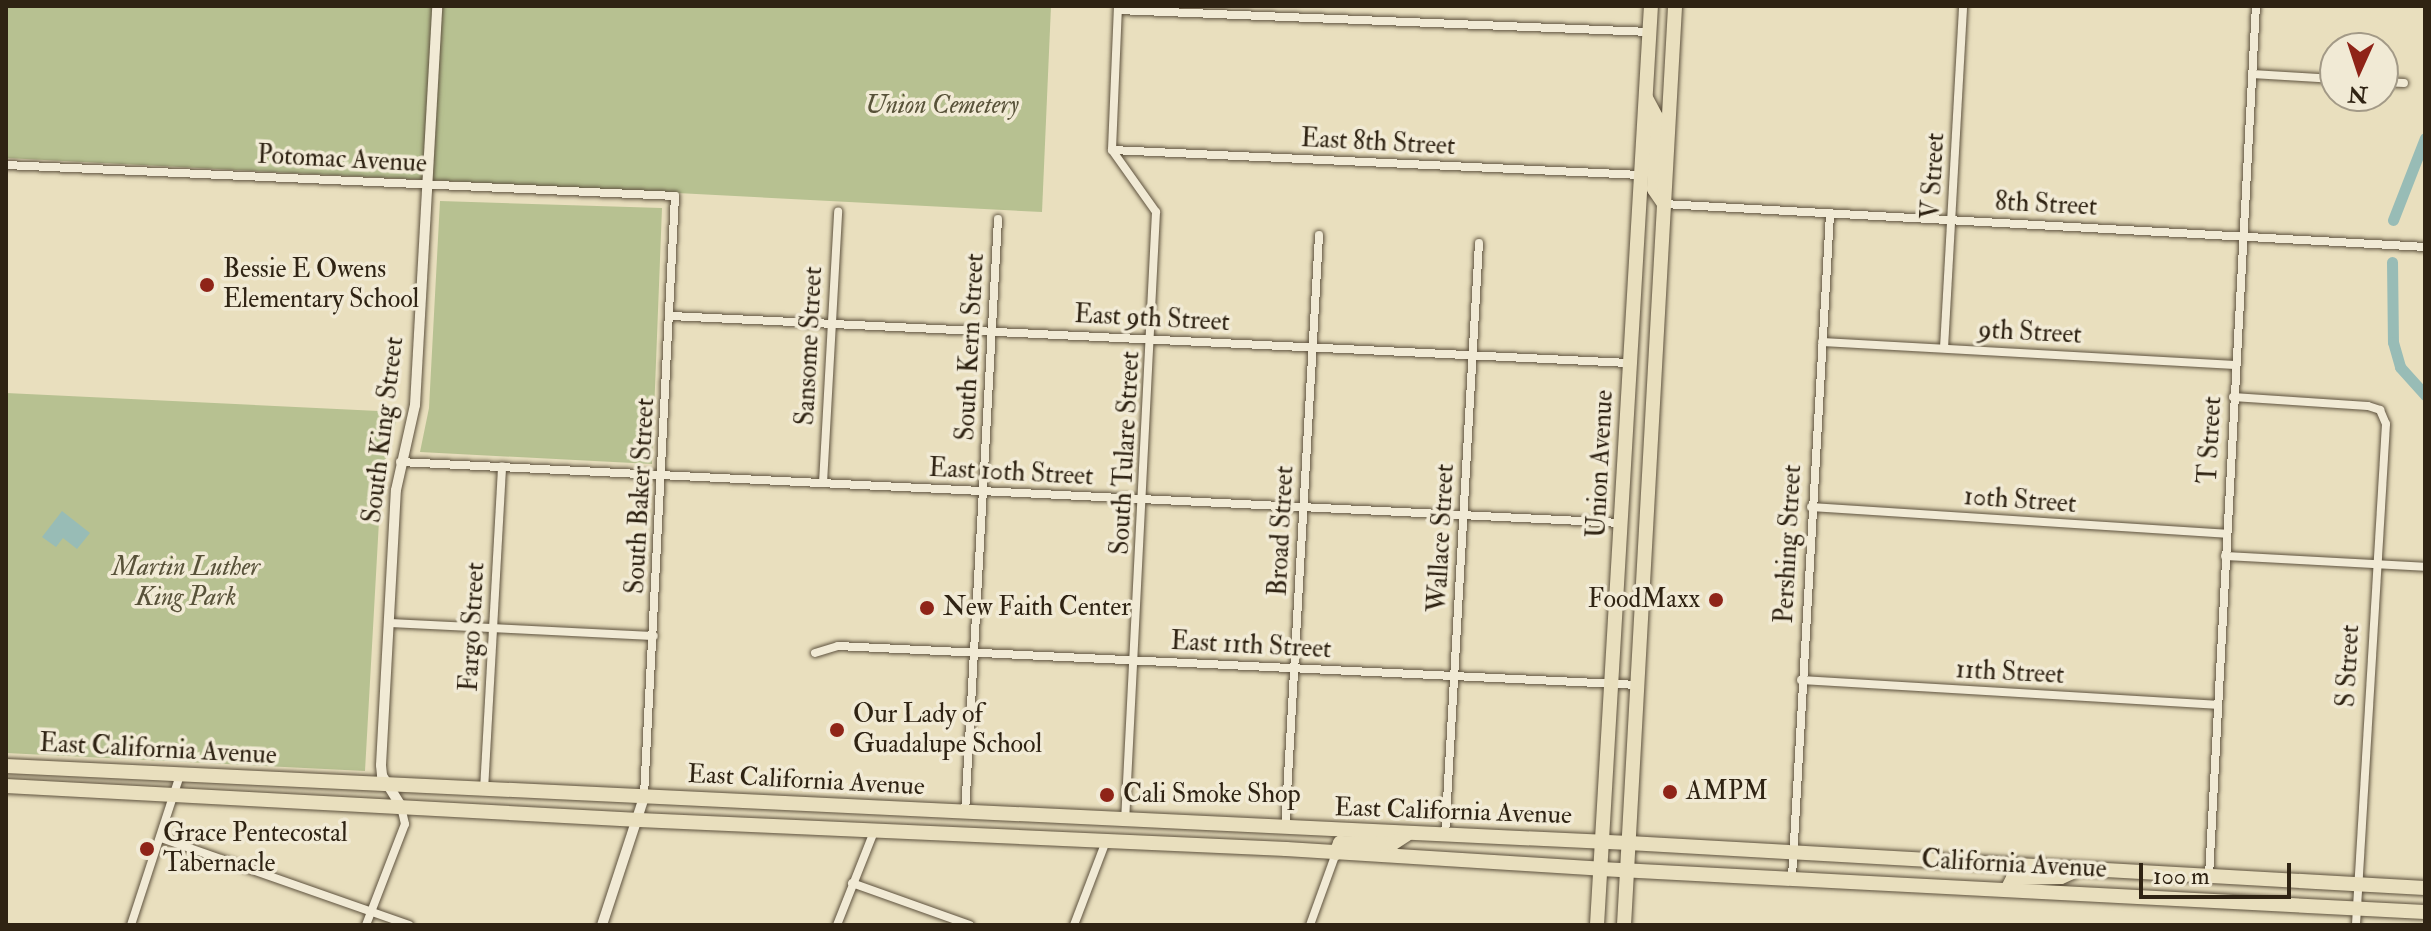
<!DOCTYPE html>
<html>
<head>
<meta charset="utf-8">
<style>
	body { margin:0 }
	#map { position:relative; width:2431px; height:931px; overflow:hidden; background:#e9dfbe; font-family:"IM FELL Double Pica",serif }
	div>[style] { position:absolute }
	.green>* { inset:0; background:#b7c191 }
	.water>* { inset:0; background:#98bcb6 }
	.canal>* { height:11px; margin:-5.5px; padding:0 5.5px; transform-origin:5.5px; border-radius:5.5px; background:#98bcb6 }
	.roads { filter:drop-shadow(0 0 2px #5e523e) drop-shadow(0 0 2px #5e523e) }
	.minor>* { height:8px; margin:-4px; padding:0 4px; transform-origin:4px; border-radius:4px; background:#f1ead5 }
	.tertiary>* { height:10px; margin:-5px; padding:0 5px; transform-origin:5px; border-radius:5px; background:#f1ead5 }
	.primary>* { height:14px; margin:-7px; padding:0 7px; transform-origin:7px; border-radius:7px; background:#e9dfbe }
	.trunk>* { height:14px; margin:-7px; padding:0 7px; transform-origin:7px; border-radius:7px; background:#e9dfbe }
	.dots>* { width:22px; height:22px; translate:-50% -50%; box-sizing:border-box; border:4px solid #f1ead5; border-radius:50% }
	span { translate:-50% -50%; white-space:nowrap; text-align:center; line-height:1.15; -webkit-text-stroke:7px #f1ead5; paint-order:stroke }
	.park-label { font-size:26px; color:#585239; font-style:italic }
	.street-label { font-size:26px; color:#2f2313 }
	.poi-label { font-size:26px; color:#2f2313 }
	.left { translate:0 -50%; text-align:left }
	.right { translate:-100% -50%; text-align:right }
	.frame { position:absolute; inset:0; border:8px solid #2f2313; pointer-events:none }
	.north { position:absolute; left:2319px; top:32px; width:80px; height:80px; box-sizing:border-box; background:#f1ead5; border:2px solid #a39a87; border-radius:50%; rotate:183deg; font-size:22px; font-weight:700; line-height:32px; text-align:center; color:#2f2313 }
	.north::after { content:''; display:block; margin:auto; width:28px; height:36px; background:#8f2418; clip-path:polygon(50% 0,100% 100%,50% 72%,0 100%) }
	.scale { position:absolute; left:2139px; top:863px; width:152px; height:36px; box-sizing:border-box; border:4px solid #2f2313; border-top:0; padding-left:10px; font-size:24px; line-height:28px; white-space:nowrap; color:#2f2313; -webkit-text-stroke:6px #f1ead5; paint-order:stroke }
</style>
</head>
<body>
<div id="map">
	<div class="green">
		<div style="clip-path:polygon(6px 6px,1051px 6px,1042px 212px,6px 158px)"></div>
		<div style="clip-path:polygon(440px 201px,662px 208px,652px 464px,420px 452px,429px 408px)"></div>
		<div style="clip-path:polygon(6px 393px,399px 412px,384px 465px,380px 503px,365px 771px,6px 753px)"></div>
	</div>
	<div class="water">
		<div style="clip-path:polygon(62px 511px,90px 533px,77px 549px,63px 538px,56px 547px,42px 537px)"></div>
	</div>
	<div class="canal">
		<div style="left:2393px;top:220px;width:88px;rotate:-68.7deg"></div>
		<div style="left:2392px;top:262px;width:80px;rotate:89.3deg"></div>
		<div style="left:2393px;top:342px;width:26px;rotate:74deg"></div>
		<div style="left:2400px;top:367px;width:38px;rotate:48deg"></div>
	</div>
	<div class="roads">
		<div class="minor">
			<div style="left:1118px;top:6px;width:144px;rotate:92.4deg"></div>
			<div style="left:1112px;top:150px;width:76px;rotate:54.6deg"></div>
			<div style="left:1156px;top:212px;width:610px;rotate:92.91deg"></div>
			<div style="left:1118px;top:10px;width:532px;rotate:2.37deg"></div>
			<div style="left:2252px;top:74px;width:83px;rotate:3.4deg"></div>
			<div style="left:2383px;top:82px;width:21px;rotate:3deg"></div>
			<div style="left:1112px;top:150px;width:530px;rotate:2.71deg"></div>
			<div style="left:6px;top:165px;width:670px;rotate:2.65deg"></div>
			<div style="left:675px;top:196px;width:601px;rotate:92.96deg"></div>
			<div style="left:1664px;top:204px;width:762px;rotate:3.23deg"></div>
			<div style="left:671px;top:316px;width:960px;rotate:2.81deg"></div>
			<div style="left:1822px;top:342px;width:414px;rotate:3.2deg"></div>
			<div style="left:1944px;top:348px;width:343px;rotate:-86.8deg"></div>
			<div style="left:2233px;top:397px;width:135px;rotate:3.8deg"></div>
			<div style="left:2368px;top:406px;width:13px;rotate:18deg"></div>
			<div style="left:2380px;top:410px;width:15px;rotate:67deg"></div>
			<div style="left:2386px;top:424px;width:502px;rotate:93.43deg"></div>
			<div style="left:400px;top:462px;width:1223px;rotate:2.86deg"></div>
			<div style="left:823px;top:483px;width:272px;rotate:-86.8deg"></div>
			<div style="left:1811px;top:507px;width:416px;rotate:3.7deg"></div>
			<div style="left:2225px;top:556px;width:200px;rotate:3.1deg"></div>
			<div style="left:389px;top:623px;width:265px;rotate:2.8deg"></div>
			<div style="left:815px;top:653px;width:24px;rotate:-17deg"></div>
			<div style="left:838px;top:646px;width:800px;rotate:2.79deg"></div>
			<div style="left:1801px;top:680px;width:416px;rotate:3.4deg"></div>
			<div style="left:484px;top:790px;width:324px;rotate:-86.8deg"></div>
			<div style="left:965px;top:813px;width:595px;rotate:-86.82deg"></div>
			<div style="left:1285px;top:829px;width:595px;rotate:-86.72deg"></div>
			<div style="left:1445px;top:836px;width:594px;rotate:-86.72deg"></div>
			<div style="left:161px;top:838px;width:263px;rotate:19.3deg"></div>
			<div style="left:2209px;top:876px;width:871px;rotate:-86.91deg"></div>
			<div style="left:1792px;top:877px;width:665px;rotate:-86.72deg"></div>
			<div style="left:852px;top:883px;width:125px;rotate:19.6deg"></div>
			<div style="left:131px;top:925px;width:158px;rotate:-71.9deg"></div>
			<div style="left:366px;top:925px;width:108px;rotate:-68.9deg"></div>
			<div style="left:405px;top:824px;width:17px;rotate:-103deg"></div>
			<div style="left:837px;top:925px;width:103px;rotate:-68.4deg"></div>
			<div style="left:1074px;top:925px;width:90px;rotate:-69.1deg"></div>
			<div style="left:1310px;top:925px;width:77px;rotate:-70.1deg"></div>
		</div>
		<div class="tertiary">
			<div style="left:401px;top:806px;width:36px;rotate:-122deg"></div>
			<div style="left:382px;top:775px;width:10px;rotate:-96deg"></div>
			<div style="left:381px;top:765px;width:275px;rotate:-86.9deg"></div>
			<div style="left:396px;top:490px;width:87px;rotate:-77.4deg"></div>
			<div style="left:415px;top:405px;width:400px;rotate:-86.8deg"></div>
			<div style="left:602px;top:925px;width:135px;rotate:-71.8deg"></div>
		</div>
		<div class="primary">
			<div style="left:6px;top:766px;width:1625px;rotate:2.72deg"></div>
			<div style="left:1629px;top:843px;width:797px;rotate:3.24deg"></div>
			<div style="left:6px;top:786px;width:634px;rotate:3.07deg"></div>
			<div style="left:639px;top:820px;width:648px;rotate:2.57deg"></div>
			<div style="left:1286px;top:849px;width:316px;rotate:3.6deg"></div>
			<div style="left:1601px;top:869px;width:825px;rotate:2.99deg"></div>
			<div style="left:1336px;top:853px;width:11px;rotate:-68deg"></div>
			<div style="left:1340px;top:843px;width:52px;rotate:1.1deg"></div>
			<div style="left:1392px;top:844px;width:17px;rotate:-33deg"></div>
			<div style="left:2008px;top:888px;width:11px;rotate:-63deg"></div>
			<div style="left:2013px;top:878px;width:48px;rotate:-1.2deg"></div>
			<div style="left:2061px;top:877px;width:20px;rotate:-24deg"></div>
		</div>
		<div class="trunk">
			<div style="left:1646px;top:98px;width:21px;rotate:62deg"></div>
			<div style="left:1656px;top:117px;width:72px;rotate:91.6deg"></div>
			<div style="left:1654px;top:189px;width:18px;rotate:56deg"></div>
			<div style="left:1597px;top:925px;width:921px;rotate:-86.64deg"></div>
			<div style="left:1624px;top:925px;width:920px;rotate:-86.82deg"></div>
		</div>
	</div>
	<div class="dots">
		<div style="left:207px;top:285px;background:#8f2418"></div>
		<div style="left:1716px;top:600px;background:#8f2418"></div>
		<div style="left:927px;top:608px;background:#8f2418"></div>
		<div style="left:837px;top:730px;background:#8f2418"></div>
		<div style="left:1670px;top:792px;background:#8f2418"></div>
		<div style="left:1107px;top:795px;background:#8f2418"></div>
		<div style="left:147px;top:849px;background:#8f2418"></div>
	</div>
	<div class="park-label">
		<span style="left:942px;top:106px">Union Cemetery</span>
		<span style="left:186px;top:583px">Martin Luther<br>King Park</span>
	</div>
	<div class="street-label">
		<span style="left:1378px;top:143px;rotate:3deg">East 8th Street</span>
		<span style="left:342px;top:160px;rotate:3deg">Potomac Avenue</span>
		<span style="left:1934px;top:176px;rotate:-87deg">V Street</span>
		<span style="left:2046px;top:205px;rotate:3deg">8th Street</span>
		<span style="left:1152px;top:319px;rotate:3deg">East 9th Street</span>
		<span style="left:2030px;top:333px;rotate:3deg">9th Street</span>
		<span style="left:810px;top:346px;rotate:-87deg">Sansome Street</span>
		<span style="left:971px;top:347px;rotate:-87deg">South Kern Street</span>
		<span style="left:384px;top:430px;rotate:-83deg">South King Street</span>
		<span style="left:2211px;top:440px;rotate:-87deg">T Street</span>
		<span style="left:1126px;top:453px;rotate:-87deg">South Tulare Street</span>
		<span style="left:1601px;top:464px;rotate:-87deg">Union Avenue</span>
		<span style="left:1011px;top:473px;rotate:3deg">East 10th Street</span>
		<span style="left:641px;top:496px;rotate:-87deg">South Baker Street</span>
		<span style="left:2020px;top:501px;rotate:4deg">10th Street</span>
		<span style="left:1282px;top:531px;rotate:-87deg">Broad Street</span>
		<span style="left:1442px;top:538px;rotate:-87deg">Wallace Street</span>
		<span style="left:1789px;top:544px;rotate:-87deg">Pershing Street</span>
		<span style="left:473px;top:627px;rotate:-87deg">Fargo Street</span>
		<span style="left:1251px;top:646px;rotate:3deg">East 11th Street</span>
		<span style="left:2349px;top:666px;rotate:-87deg">S Street</span>
		<span style="left:2010px;top:673px;rotate:3deg">11th Street</span>
		<span style="left:158px;top:750px;rotate:3deg">East California Avenue</span>
		<span style="left:806px;top:781px;rotate:3deg">East California Avenue</span>
		<span style="left:1453px;top:812px;rotate:2deg">East California Avenue</span>
		<span style="left:2014px;top:865px;rotate:3deg">California Avenue</span>
	</div>
	<div class="poi-label">
		<span class="left" style="left:223px;top:285px">Bessie E Owens<br>Elementary School</span>
		<span class="right" style="left:1700px;top:600px">FoodMaxx</span>
		<span class="left" style="left:943px;top:608px">New Faith Center</span>
		<span class="left" style="left:853px;top:730px">Our Lady of<br>Guadalupe School</span>
		<span class="left" style="left:1686px;top:792px">AMPM</span>
		<span class="left" style="left:1123px;top:795px">Cali Smoke Shop</span>
		<span class="left" style="left:163px;top:849px">Grace Pentecostal<br>Tabernacle</span>
	</div>
	<div class="frame"></div>
	<div class="north">N</div>
	<div class="scale">100 m</div>
</div>
</body>
</html>
